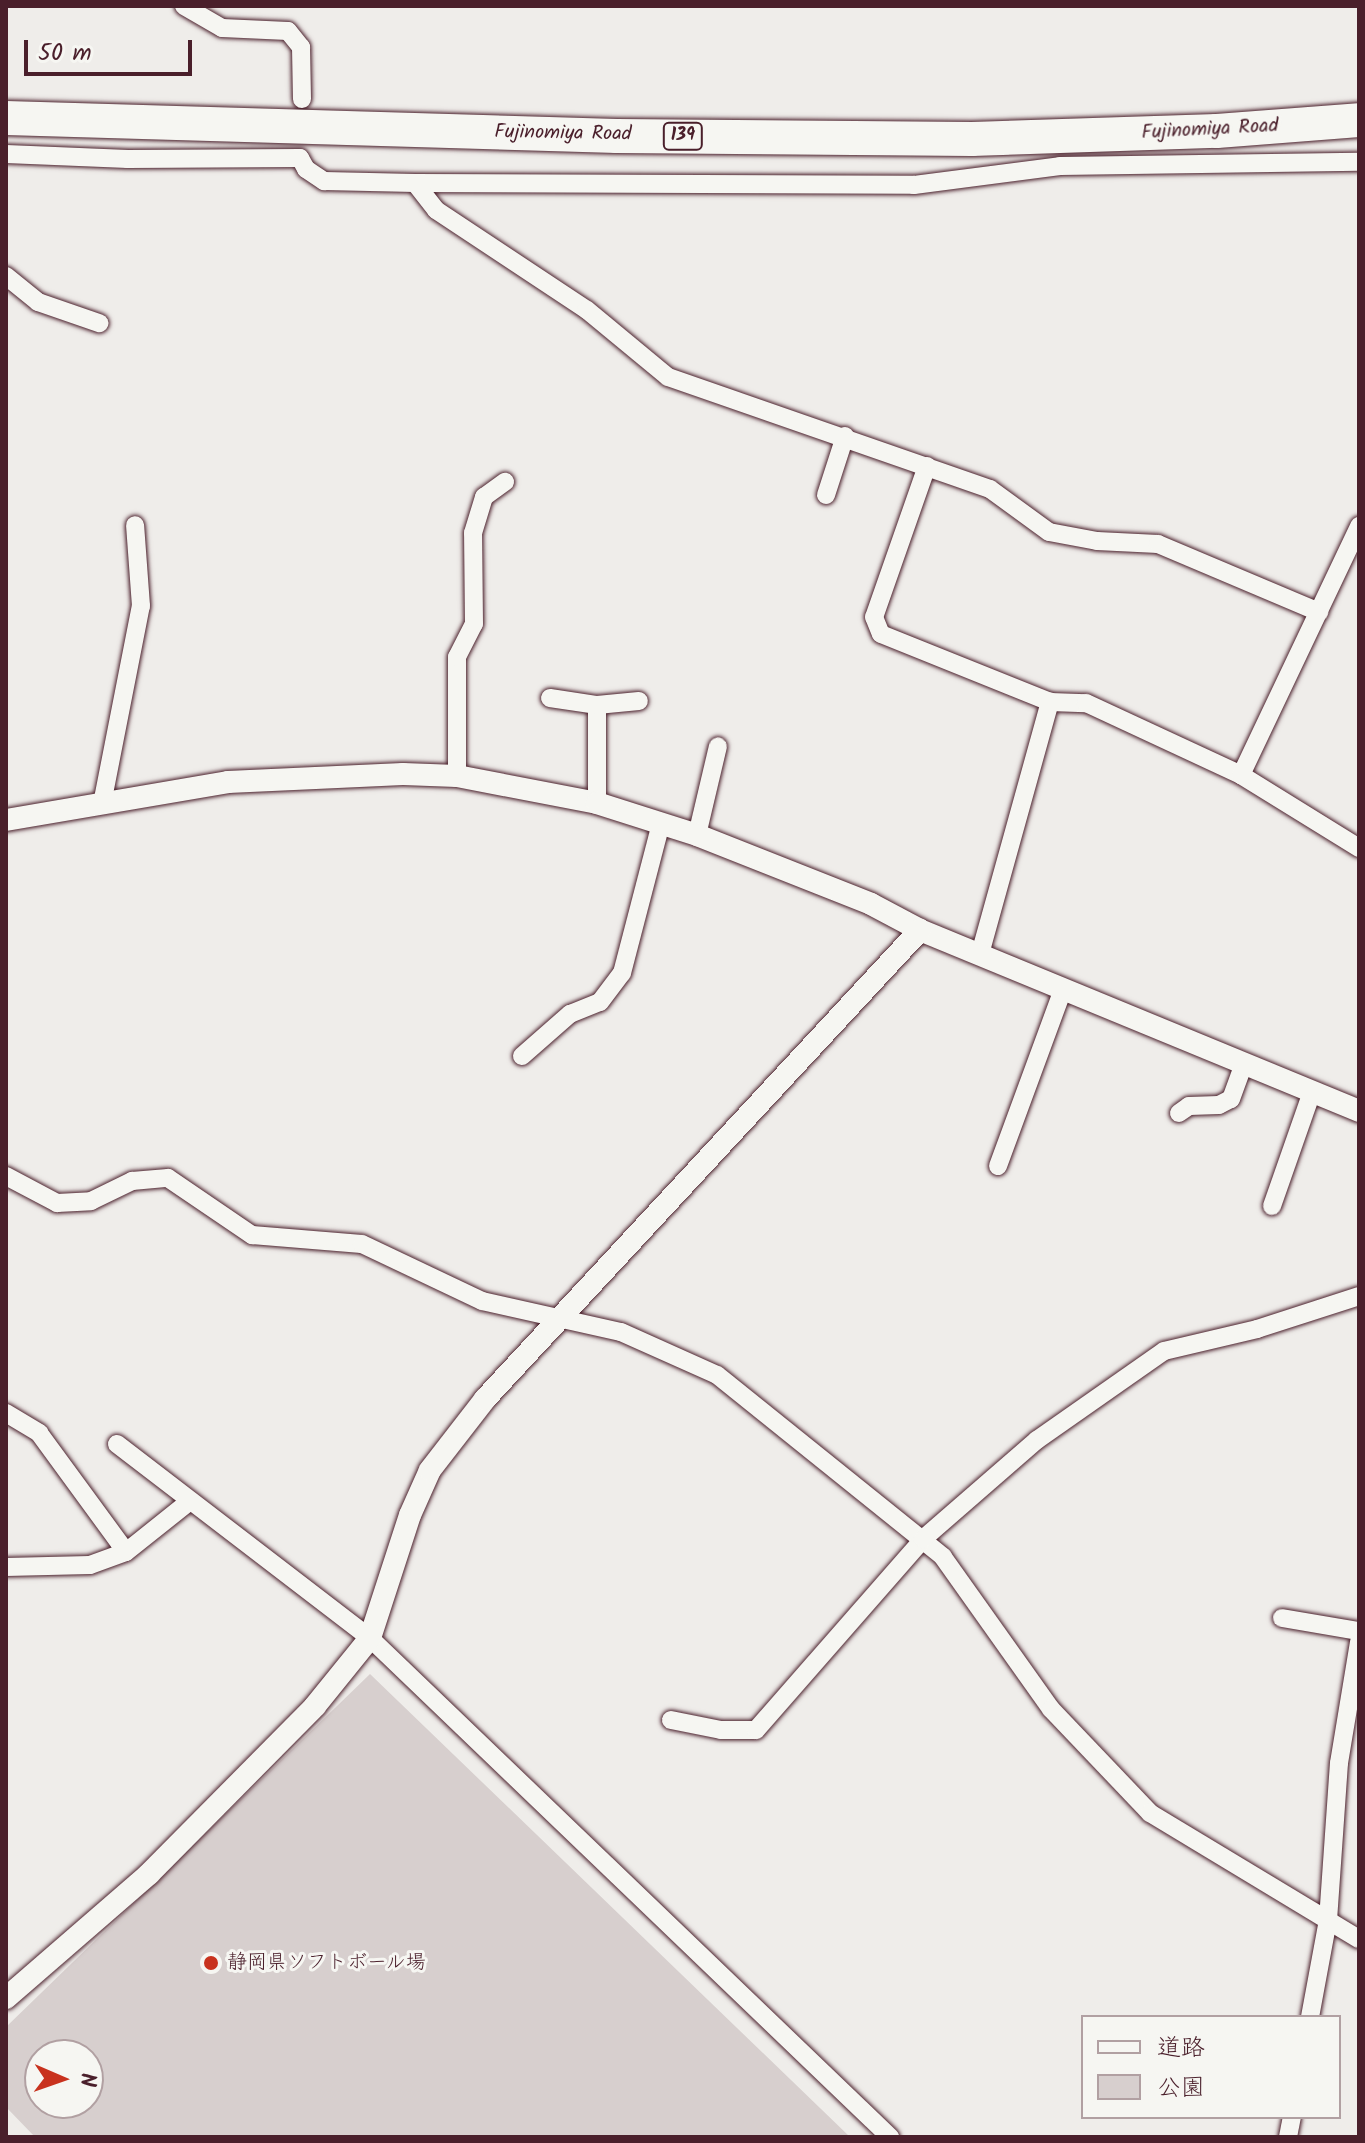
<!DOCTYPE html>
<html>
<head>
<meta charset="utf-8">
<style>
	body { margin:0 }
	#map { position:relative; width:1365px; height:2143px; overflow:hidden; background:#efedea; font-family:Kalam,"Klee One",sans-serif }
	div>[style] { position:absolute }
	.green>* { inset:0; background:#d7cfce }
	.roads { filter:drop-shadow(0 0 2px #4a1f2b) drop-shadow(0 0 2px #4a1f2b) }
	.minor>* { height:18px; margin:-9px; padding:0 9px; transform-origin:9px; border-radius:9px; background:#f6f6f2 }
	.tertiary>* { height:22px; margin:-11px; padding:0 11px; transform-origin:11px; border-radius:11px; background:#f6f6f2 }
	.motorway>* { height:34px; margin:-17px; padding:0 17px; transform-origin:17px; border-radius:17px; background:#f6f6f2 }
	.dots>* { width:22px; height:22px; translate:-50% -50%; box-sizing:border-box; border:4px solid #f6f6f2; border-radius:50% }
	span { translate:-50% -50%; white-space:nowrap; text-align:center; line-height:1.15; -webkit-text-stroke:6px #f6f6f2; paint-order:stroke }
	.shield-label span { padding:2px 6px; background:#f6f6f2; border:2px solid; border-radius:6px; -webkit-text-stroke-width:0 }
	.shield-label { font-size:18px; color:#4a1f2b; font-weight:700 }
	.street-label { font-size:20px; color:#4a1f2b }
	.poi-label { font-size:20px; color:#4a1f2b }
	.left { translate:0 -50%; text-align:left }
	.frame { position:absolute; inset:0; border:8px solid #4a1f2b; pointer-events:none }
	.legend { position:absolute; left:1081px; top:2015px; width:260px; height:104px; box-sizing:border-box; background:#f6f6f2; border:2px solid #b1a0a2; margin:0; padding:10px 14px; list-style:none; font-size:24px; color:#4a1f2b }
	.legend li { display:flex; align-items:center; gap:16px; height:40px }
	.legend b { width:40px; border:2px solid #b1a0a2 }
	.north { position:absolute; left:24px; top:2039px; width:80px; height:80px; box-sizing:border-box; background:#f6f6f2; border:2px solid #b1a0a2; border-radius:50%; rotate:92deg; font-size:22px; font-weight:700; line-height:32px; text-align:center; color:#4a1f2b }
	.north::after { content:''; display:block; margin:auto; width:28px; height:36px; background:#c8321e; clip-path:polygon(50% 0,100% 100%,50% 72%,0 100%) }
	.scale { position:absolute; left:24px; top:40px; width:168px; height:36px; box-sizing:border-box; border:4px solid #4a1f2b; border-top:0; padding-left:10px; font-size:24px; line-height:28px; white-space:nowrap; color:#4a1f2b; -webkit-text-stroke:6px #f6f6f2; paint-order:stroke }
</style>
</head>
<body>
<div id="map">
	<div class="green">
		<div style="clip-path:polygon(evenodd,370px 1674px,849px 2136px,848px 2137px,35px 2137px,6px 2107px,6px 2027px,370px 1674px,40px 2055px,88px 2055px,88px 2103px,40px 2103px,40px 2055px)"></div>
	</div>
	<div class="roads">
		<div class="minor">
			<div style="left:184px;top:6px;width:44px;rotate:30.1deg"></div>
			<div style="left:222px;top:28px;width:66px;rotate:2.6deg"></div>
			<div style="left:288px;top:31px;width:21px;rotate:51deg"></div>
			<div style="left:301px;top:47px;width:52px;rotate:88.9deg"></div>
			<div style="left:6px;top:154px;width:122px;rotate:2.3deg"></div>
			<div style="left:128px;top:159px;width:172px;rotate:-0.3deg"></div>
			<div style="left:300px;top:158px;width:13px;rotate:61deg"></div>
			<div style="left:306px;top:169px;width:22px;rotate:34deg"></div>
			<div style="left:324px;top:181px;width:91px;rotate:1.3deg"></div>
			<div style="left:415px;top:183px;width:499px;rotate:0.2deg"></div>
			<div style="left:914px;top:185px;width:147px;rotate:-7.4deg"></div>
			<div style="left:1060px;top:166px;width:299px;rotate:-0.8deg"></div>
			<div style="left:415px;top:183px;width:34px;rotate:52deg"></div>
			<div style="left:436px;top:210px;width:181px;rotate:33.5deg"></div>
			<div style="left:587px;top:310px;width:105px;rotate:39.6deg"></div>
			<div style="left:668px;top:377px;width:341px;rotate:19.2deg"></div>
			<div style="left:990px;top:489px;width:73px;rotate:36.1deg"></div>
			<div style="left:1049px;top:532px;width:49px;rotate:10.6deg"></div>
			<div style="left:1097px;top:541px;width:61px;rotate:2.8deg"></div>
			<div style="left:1158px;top:544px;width:175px;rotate:22.9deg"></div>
			<div style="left:6px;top:276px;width:41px;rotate:39.1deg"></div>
			<div style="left:38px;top:302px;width:65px;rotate:19deg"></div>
			<div style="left:927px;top:466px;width:160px;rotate:109.3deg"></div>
			<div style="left:874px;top:617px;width:18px;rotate:68deg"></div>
			<div style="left:881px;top:634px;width:182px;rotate:21.9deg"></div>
			<div style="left:1050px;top:702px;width:36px;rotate:2deg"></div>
			<div style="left:1086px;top:703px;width:171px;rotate:24.9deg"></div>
			<div style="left:1241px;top:775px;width:139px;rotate:31.7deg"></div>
			<div style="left:826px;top:495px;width:62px;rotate:-72.1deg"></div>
			<div style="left:550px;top:698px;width:48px;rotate:8.5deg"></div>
			<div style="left:597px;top:705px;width:98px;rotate:90deg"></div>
			<div style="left:597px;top:705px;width:42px;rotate:-5.4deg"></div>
			<div style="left:1241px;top:775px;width:276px;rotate:-64.6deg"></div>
			<div style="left:457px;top:776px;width:119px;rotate:-90deg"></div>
			<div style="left:457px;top:657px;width:37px;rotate:-63deg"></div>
			<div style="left:474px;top:624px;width:91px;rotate:-90.6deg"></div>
			<div style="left:473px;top:533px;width:38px;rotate:-73deg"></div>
			<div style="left:484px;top:497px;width:26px;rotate:-36deg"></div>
			<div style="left:102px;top:804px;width:202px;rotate:-78.9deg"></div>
			<div style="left:141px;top:606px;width:81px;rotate:-94.2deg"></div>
			<div style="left:697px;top:835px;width:91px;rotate:-76.7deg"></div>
			<div style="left:980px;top:954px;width:262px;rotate:-74.5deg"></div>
			<div style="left:522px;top:1056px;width:64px;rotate:-41.2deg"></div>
			<div style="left:570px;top:1014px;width:32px;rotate:-22deg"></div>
			<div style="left:600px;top:1002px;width:36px;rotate:-53deg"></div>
			<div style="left:622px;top:973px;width:155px;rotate:-75.4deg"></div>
			<div style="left:1179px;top:1113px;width:12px;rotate:-35deg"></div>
			<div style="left:1189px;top:1106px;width:30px;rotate:-2deg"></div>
			<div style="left:1219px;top:1105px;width:13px;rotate:-27deg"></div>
			<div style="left:1231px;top:1099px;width:37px;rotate:-70deg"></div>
			<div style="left:998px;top:1166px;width:189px;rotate:-69.8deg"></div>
			<div style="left:6px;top:1176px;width:58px;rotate:27.9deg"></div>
			<div style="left:57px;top:1203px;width:34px;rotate:-3deg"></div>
			<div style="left:91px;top:1201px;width:46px;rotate:-26deg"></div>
			<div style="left:132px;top:1181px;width:36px;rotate:-5deg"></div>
			<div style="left:168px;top:1178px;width:102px;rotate:34.2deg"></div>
			<div style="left:252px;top:1235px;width:110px;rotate:4.7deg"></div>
			<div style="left:362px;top:1244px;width:133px;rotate:25.4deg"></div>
			<div style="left:482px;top:1301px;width:142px;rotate:12.6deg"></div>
			<div style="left:621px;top:1332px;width:105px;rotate:24.1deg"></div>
			<div style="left:717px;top:1375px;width:290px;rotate:38.8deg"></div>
			<div style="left:943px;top:1557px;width:186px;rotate:54.6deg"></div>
			<div style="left:1051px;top:1709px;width:144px;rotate:46.4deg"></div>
			<div style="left:1150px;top:1813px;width:244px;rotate:31.1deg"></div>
			<div style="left:1272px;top:1206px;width:121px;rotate:-70.7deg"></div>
			<div style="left:6px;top:1413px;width:39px;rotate:31deg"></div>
			<div style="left:39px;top:1433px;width:147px;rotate:53.8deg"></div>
			<div style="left:117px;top:1444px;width:319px;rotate:37.5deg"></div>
			<div style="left:370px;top:1638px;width:721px;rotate:43.82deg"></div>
			<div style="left:6px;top:1567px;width:84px;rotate:-1.4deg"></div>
			<div style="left:90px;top:1565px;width:38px;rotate:-20deg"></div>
			<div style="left:126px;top:1552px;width:82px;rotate:-38.6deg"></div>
			<div style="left:1282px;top:1618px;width:78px;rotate:9.6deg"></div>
			<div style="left:671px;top:1720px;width:51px;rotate:11.3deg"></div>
			<div style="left:721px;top:1730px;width:35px"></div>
			<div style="left:756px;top:1730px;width:254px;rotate:-48.8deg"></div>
			<div style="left:923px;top:1539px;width:151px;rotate:-41deg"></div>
			<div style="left:1037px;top:1440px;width:155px;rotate:-35deg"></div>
			<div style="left:1164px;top:1351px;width:96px;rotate:-13.3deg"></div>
			<div style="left:1257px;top:1329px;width:107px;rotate:-17.9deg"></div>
			<div style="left:1310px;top:2017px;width:99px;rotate:-79.5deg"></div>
			<div style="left:1328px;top:1920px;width:157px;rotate:-86deg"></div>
			<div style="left:1339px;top:1763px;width:123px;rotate:-80.6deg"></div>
			<div style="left:1288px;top:2137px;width:20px;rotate:-79deg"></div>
		</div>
		<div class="tertiary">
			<div style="left:6px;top:820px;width:225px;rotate:-9.7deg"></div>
			<div style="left:228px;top:782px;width:175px;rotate:-2.6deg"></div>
			<div style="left:403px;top:774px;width:54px;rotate:2.1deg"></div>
			<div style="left:457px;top:776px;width:143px;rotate:10.9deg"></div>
			<div style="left:597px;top:803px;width:105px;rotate:17.7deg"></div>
			<div style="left:697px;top:835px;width:187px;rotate:21.6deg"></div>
			<div style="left:871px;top:904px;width:55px;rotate:28deg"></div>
			<div style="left:920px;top:930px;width:475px;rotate:22.4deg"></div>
			<div style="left:6px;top:1998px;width:189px;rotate:-40.9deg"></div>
			<div style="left:149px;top:1874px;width:236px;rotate:-45.3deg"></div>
			<div style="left:315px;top:1706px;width:87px;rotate:-51deg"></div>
			<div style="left:370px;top:1638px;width:129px;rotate:-72deg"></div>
			<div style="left:410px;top:1515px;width:49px;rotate:-66deg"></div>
			<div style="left:430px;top:1470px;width:90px;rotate:-52.2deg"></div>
			<div style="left:485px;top:1399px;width:640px;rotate:-47.15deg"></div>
		</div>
		<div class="motorway">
			<div style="left:6px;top:118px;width:611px;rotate:1.69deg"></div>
			<div style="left:617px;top:136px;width:355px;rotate:0.5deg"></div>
			<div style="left:972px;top:139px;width:245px;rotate:-1.9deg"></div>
			<div style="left:1217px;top:131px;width:142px;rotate:-4.4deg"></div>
		</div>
	</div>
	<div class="dots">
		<div style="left:211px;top:1963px;background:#c8321e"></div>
	</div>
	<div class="shield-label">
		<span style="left:683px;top:136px">139</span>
	</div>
	<div class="street-label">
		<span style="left:1210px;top:130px;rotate:-3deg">Fujinomiya Road</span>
		<span style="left:563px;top:134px;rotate:1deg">Fujinomiya Road</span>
	</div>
	<div class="poi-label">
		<span class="left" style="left:227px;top:1963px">静岡県ソフトボール場</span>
	</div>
	<div class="frame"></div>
	<ul class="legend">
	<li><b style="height:10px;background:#f6f6f2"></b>道路</li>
	<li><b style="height:22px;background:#d7cfce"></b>公園</li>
	</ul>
	<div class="north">N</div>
	<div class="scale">50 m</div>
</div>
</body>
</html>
